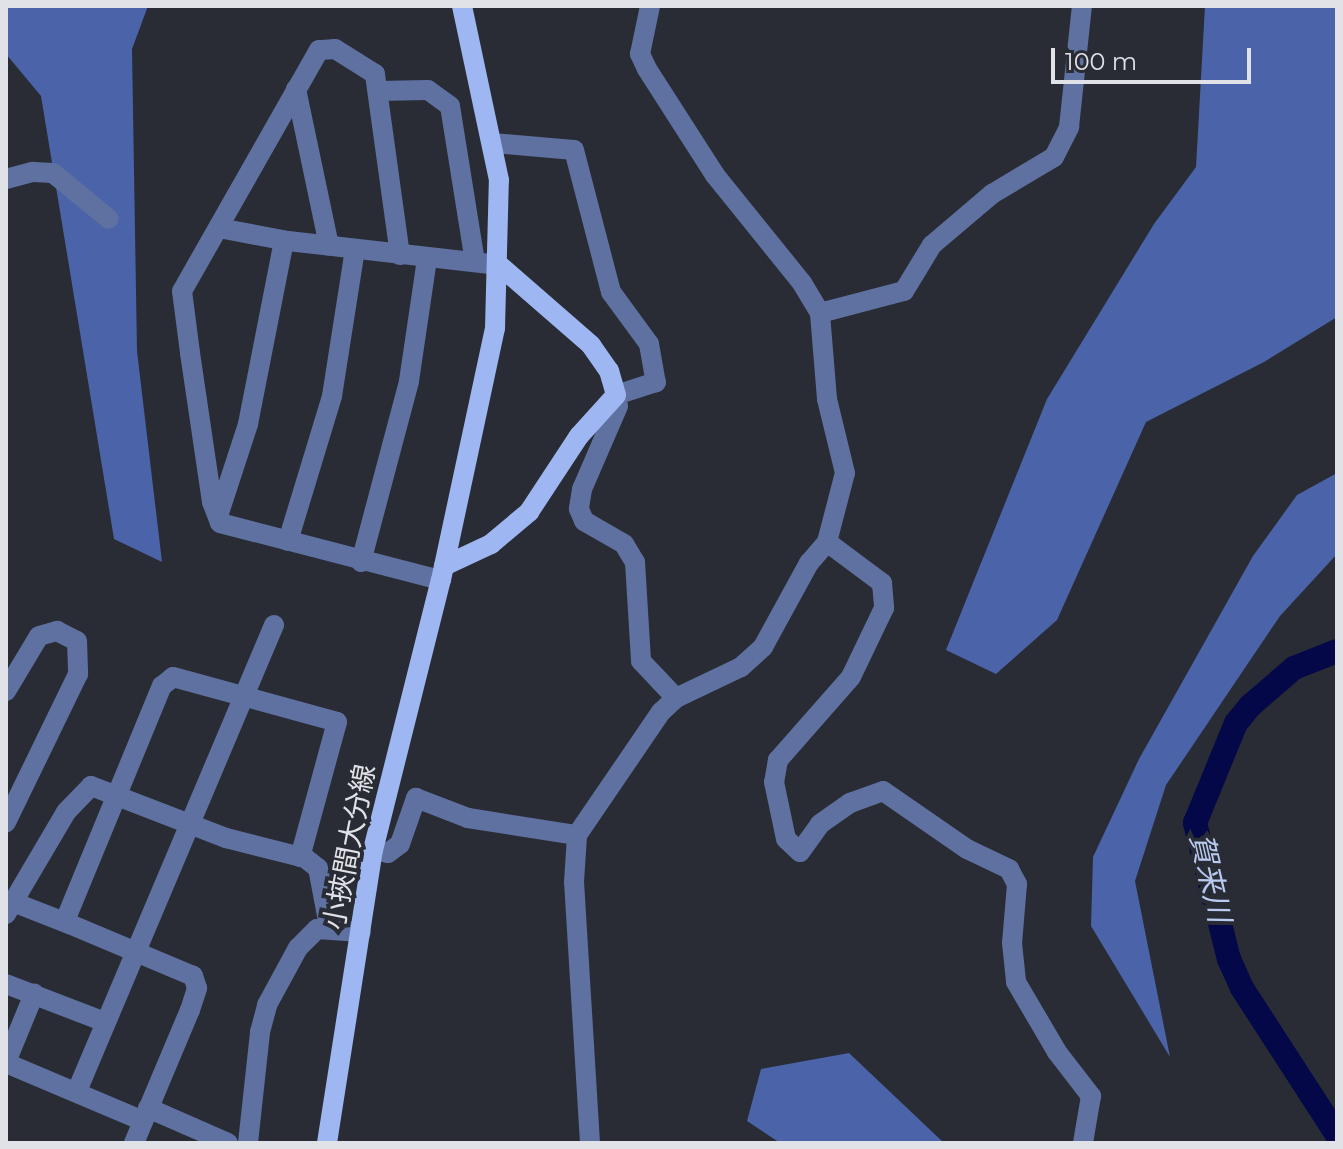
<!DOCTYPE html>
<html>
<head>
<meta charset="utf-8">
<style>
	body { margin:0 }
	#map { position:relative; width:1343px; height:1149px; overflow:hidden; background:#292c34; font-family:Montserrat,"Noto Sans JP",sans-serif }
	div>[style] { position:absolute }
	.forest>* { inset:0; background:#4a63a9 }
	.river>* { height:24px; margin:-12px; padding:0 12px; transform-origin:12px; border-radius:12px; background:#040748 }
	.minor>* { height:20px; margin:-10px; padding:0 10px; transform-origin:10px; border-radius:10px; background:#5e71a1 }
	.major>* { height:20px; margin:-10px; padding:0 10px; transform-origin:10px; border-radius:10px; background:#9eb6f2 }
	span { translate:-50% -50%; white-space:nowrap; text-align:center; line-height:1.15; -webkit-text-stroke:8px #292c34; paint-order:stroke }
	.street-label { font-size:28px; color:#e0e2e7 }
	.water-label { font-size:30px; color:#b9c9f0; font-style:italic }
	.frame { position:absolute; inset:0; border:8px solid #e0e2e7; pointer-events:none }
	.scale { position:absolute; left:1051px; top:48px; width:200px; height:36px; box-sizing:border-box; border:4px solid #e0e2e7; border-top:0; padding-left:10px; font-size:24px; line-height:28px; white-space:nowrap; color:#e0e2e7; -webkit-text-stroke:6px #292c34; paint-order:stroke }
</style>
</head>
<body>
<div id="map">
	<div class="forest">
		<div style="clip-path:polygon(6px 6px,148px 6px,132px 49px,137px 351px,162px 562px,114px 539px,41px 96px,6px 54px)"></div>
		<div style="clip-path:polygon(1205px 6px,1337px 6px,1337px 317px,1264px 362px,1146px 422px,1057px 620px,996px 674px,946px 650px,1047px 399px,1154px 224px,1196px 167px)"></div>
		<div style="clip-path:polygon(1337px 473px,1337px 554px,1280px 616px,1166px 785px,1135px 881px,1170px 1057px,1091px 926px,1093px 857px,1139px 759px,1253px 556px,1297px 495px)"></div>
		<div style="clip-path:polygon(849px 1053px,944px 1143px,780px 1143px,747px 1121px,761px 1069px)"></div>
	</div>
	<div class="river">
		<div style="left:1337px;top:651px;width:46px;rotate:158.4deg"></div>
		<div style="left:1294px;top:668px;width:58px;rotate:139.2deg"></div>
		<div style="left:1250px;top:706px;width:22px;rotate:129deg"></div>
		<div style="left:1236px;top:723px;width:108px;rotate:112.3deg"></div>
		<div style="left:1195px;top:823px;width:140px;rotate:76deg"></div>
		<div style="left:1229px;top:959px;width:32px;rotate:66deg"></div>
		<div style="left:1242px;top:988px;width:175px;rotate:57.1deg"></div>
	</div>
	<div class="minor">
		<div style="left:296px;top:89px;width:160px;rotate:78.1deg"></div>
		<div style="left:378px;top:91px;width:50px;rotate:-1.1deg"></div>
		<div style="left:428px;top:90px;width:27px;rotate:36deg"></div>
		<div style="left:450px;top:106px;width:158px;rotate:80.9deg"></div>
		<div style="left:493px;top:143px;width:81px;rotate:4.9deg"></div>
		<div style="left:574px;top:150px;width:147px;rotate:75.4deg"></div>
		<div style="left:611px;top:292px;width:64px;rotate:53.8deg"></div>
		<div style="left:649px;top:344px;width:39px;rotate:80deg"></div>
		<div style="left:656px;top:382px;width:42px;rotate:162deg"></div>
		<div style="left:6px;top:179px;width:28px;rotate:-15deg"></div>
		<div style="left:33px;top:172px;width:20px;rotate:3deg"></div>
		<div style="left:53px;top:173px;width:72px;rotate:39.4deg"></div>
		<div style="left:219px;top:228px;width:70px;rotate:10.7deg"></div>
		<div style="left:288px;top:241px;width:212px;rotate:6.5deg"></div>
		<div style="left:400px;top:255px;width:183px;rotate:-97.9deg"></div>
		<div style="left:375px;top:74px;width:47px;rotate:-148deg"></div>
		<div style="left:335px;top:49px;width:16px;rotate:176deg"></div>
		<div style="left:319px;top:50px;width:277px;rotate:119.6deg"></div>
		<div style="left:182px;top:291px;width:63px;rotate:82.6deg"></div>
		<div style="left:190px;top:353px;width:151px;rotate:81.6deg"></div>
		<div style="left:212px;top:502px;width:22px;rotate:69deg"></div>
		<div style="left:220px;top:523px;width:228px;rotate:14.5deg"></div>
		<div style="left:820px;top:313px;width:87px;rotate:-14.7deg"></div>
		<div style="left:904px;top:291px;width:54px;rotate:-58.7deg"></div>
		<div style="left:932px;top:245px;width:79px;rotate:-40.4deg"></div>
		<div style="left:992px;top:194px;width:72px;rotate:-30.8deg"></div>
		<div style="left:1054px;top:157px;width:34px;rotate:-63deg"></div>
		<div style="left:1069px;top:127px;width:122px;rotate:-83.9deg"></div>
		<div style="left:612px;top:402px;width:7px;rotate:34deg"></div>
		<div style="left:618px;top:406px;width:90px;rotate:113.4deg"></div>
		<div style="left:582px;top:489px;width:20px;rotate:99deg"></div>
		<div style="left:579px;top:509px;width:13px;rotate:67deg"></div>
		<div style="left:584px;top:521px;width:46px;rotate:29.9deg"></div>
		<div style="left:624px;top:544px;width:21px;rotate:59deg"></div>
		<div style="left:635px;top:562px;width:99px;rotate:86.5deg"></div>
		<div style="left:641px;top:661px;width:51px;rotate:46.6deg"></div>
		<div style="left:218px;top:516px;width:97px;rotate:-71.9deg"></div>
		<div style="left:248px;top:424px;width:187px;rotate:-78.9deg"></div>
		<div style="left:288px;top:541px;width:152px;rotate:-73.1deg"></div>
		<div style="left:332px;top:396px;width:149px;rotate:-81.1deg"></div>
		<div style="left:827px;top:542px;width:69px;rotate:36.7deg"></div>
		<div style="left:882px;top:583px;width:25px;rotate:85deg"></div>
		<div style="left:884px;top:608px;width:76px;rotate:115.6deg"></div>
		<div style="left:851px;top:677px;width:111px;rotate:131.3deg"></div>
		<div style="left:778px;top:760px;width:22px;rotate:100deg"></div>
		<div style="left:774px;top:782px;width:58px;rotate:78.1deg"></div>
		<div style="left:786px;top:839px;width:19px;rotate:43deg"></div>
		<div style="left:800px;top:852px;width:34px;rotate:-54deg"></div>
		<div style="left:820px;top:824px;width:37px;rotate:-35deg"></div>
		<div style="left:850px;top:803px;width:35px;rotate:-20deg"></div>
		<div style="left:883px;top:791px;width:102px;rotate:34.6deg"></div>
		<div style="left:967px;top:849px;width:47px;rotate:25.5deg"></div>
		<div style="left:1009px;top:869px;width:17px;rotate:62deg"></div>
		<div style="left:1017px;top:884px;width:59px;rotate:94.8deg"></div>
		<div style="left:1012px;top:943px;width:39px;rotate:84deg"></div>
		<div style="left:1016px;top:982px;width:81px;rotate:59.6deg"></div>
		<div style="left:1057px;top:1052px;width:56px;rotate:52.3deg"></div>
		<div style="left:1091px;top:1096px;width:48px;rotate:99.7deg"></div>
		<div style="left:361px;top:562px;width:187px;rotate:-75.1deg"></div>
		<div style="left:409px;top:381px;width:123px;rotate:-81.6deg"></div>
		<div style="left:6px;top:691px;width:64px;rotate:-59deg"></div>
		<div style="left:39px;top:636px;width:19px;rotate:-16deg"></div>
		<div style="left:57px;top:631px;width:22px;rotate:27deg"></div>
		<div style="left:77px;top:641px;width:33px;rotate:88deg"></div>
		<div style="left:78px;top:674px;width:165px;rotate:115.9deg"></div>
		<div style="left:373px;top:850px;width:15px;rotate:11deg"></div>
		<div style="left:388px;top:853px;width:15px;rotate:-37deg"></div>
		<div style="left:400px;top:844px;width:49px;rotate:-70.8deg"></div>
		<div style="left:416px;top:798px;width:56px;rotate:21deg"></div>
		<div style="left:468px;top:818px;width:110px;rotate:8.9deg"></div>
		<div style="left:13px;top:902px;width:60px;rotate:21.4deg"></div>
		<div style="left:6px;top:914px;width:118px;rotate:-59.5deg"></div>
		<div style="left:66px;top:812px;width:36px;rotate:-46deg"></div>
		<div style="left:91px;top:786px;width:145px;rotate:21.1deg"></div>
		<div style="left:226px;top:838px;width:81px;rotate:14.2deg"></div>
		<div style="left:305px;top:858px;width:16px;rotate:38deg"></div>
		<div style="left:318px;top:868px;width:59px;rotate:79.3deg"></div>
		<div style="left:6px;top:984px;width:106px;rotate:21deg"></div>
		<div style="left:6px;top:1062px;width:74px;rotate:-67.6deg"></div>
		<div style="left:6px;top:1063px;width:149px;rotate:22.9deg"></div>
		<div style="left:77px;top:1091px;width:506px;rotate:-67.08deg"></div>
		<div style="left:148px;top:1108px;width:87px;rotate:23.6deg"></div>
		<div style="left:134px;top:1143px;width:144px;rotate:-67.2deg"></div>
		<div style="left:190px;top:1010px;width:23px;rotate:-72deg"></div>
		<div style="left:197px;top:988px;width:13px;rotate:-108deg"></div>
		<div style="left:193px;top:976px;width:134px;rotate:-157.2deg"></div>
		<div style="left:69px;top:924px;width:8px;rotate:-104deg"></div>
		<div style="left:67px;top:916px;width:249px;rotate:-67.6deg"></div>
		<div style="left:162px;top:686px;width:14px;rotate:-39deg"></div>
		<div style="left:173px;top:677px;width:170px;rotate:15.3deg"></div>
		<div style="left:337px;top:722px;width:140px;rotate:105.3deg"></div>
		<div style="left:248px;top:1143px;width:112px;rotate:-83.8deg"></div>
		<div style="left:260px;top:1032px;width:28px;rotate:-75deg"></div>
		<div style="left:267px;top:1005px;width:65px;rotate:-61.5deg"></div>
		<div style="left:298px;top:948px;width:27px;rotate:-45deg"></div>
		<div style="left:317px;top:929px;width:44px;rotate:3.9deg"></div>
		<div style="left:590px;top:1143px;width:261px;rotate:-93.5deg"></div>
		<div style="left:574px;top:882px;width:47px;rotate:-86.3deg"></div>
		<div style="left:577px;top:835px;width:149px;rotate:-55.7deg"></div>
		<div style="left:661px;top:712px;width:21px;rotate:-43deg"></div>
		<div style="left:676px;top:698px;width:72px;rotate:-25.5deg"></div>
		<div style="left:741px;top:667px;width:30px;rotate:-42deg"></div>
		<div style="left:763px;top:647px;width:96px;rotate:-61.3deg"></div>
		<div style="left:809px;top:563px;width:28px;rotate:-49deg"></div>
		<div style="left:827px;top:542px;width:71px;rotate:-75.4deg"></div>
		<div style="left:845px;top:473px;width:76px;rotate:-103.7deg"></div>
		<div style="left:827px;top:399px;width:86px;rotate:-94.7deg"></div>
		<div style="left:820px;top:313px;width:35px;rotate:-121deg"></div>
		<div style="left:802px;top:283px;width:139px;rotate:-128.9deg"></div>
		<div style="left:715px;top:175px;width:126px;rotate:-122.7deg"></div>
		<div style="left:647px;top:69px;width:17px;rotate:-115deg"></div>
		<div style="left:640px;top:54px;width:49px;rotate:-78.2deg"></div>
	</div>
	<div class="major">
		<div style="left:444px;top:566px;width:52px;rotate:-25.1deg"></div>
		<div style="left:491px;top:544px;width:50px;rotate:-40.1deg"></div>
		<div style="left:529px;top:512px;width:91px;rotate:-56.7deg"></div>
		<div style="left:579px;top:436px;width:55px;rotate:-47.9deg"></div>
		<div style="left:616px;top:395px;width:25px;rotate:-106deg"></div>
		<div style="left:609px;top:371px;width:32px;rotate:-125deg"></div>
		<div style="left:591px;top:345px;width:122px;rotate:-139deg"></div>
		<div style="left:327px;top:1143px;width:297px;rotate:-81.1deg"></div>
		<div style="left:373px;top:850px;width:278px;rotate:-75.9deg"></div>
		<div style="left:441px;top:580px;width:258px;rotate:-77.9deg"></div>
		<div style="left:495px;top:328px;width:148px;rotate:-88.5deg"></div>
		<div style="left:499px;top:180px;width:178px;rotate:-102deg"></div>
	</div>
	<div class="street-label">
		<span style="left:349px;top:847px;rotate:-79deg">小挾間大分線</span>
	</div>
	<div class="water-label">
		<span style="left:1210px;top:878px;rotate:77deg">賀来川</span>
	</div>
	<div class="frame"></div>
	<div class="scale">100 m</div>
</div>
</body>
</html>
